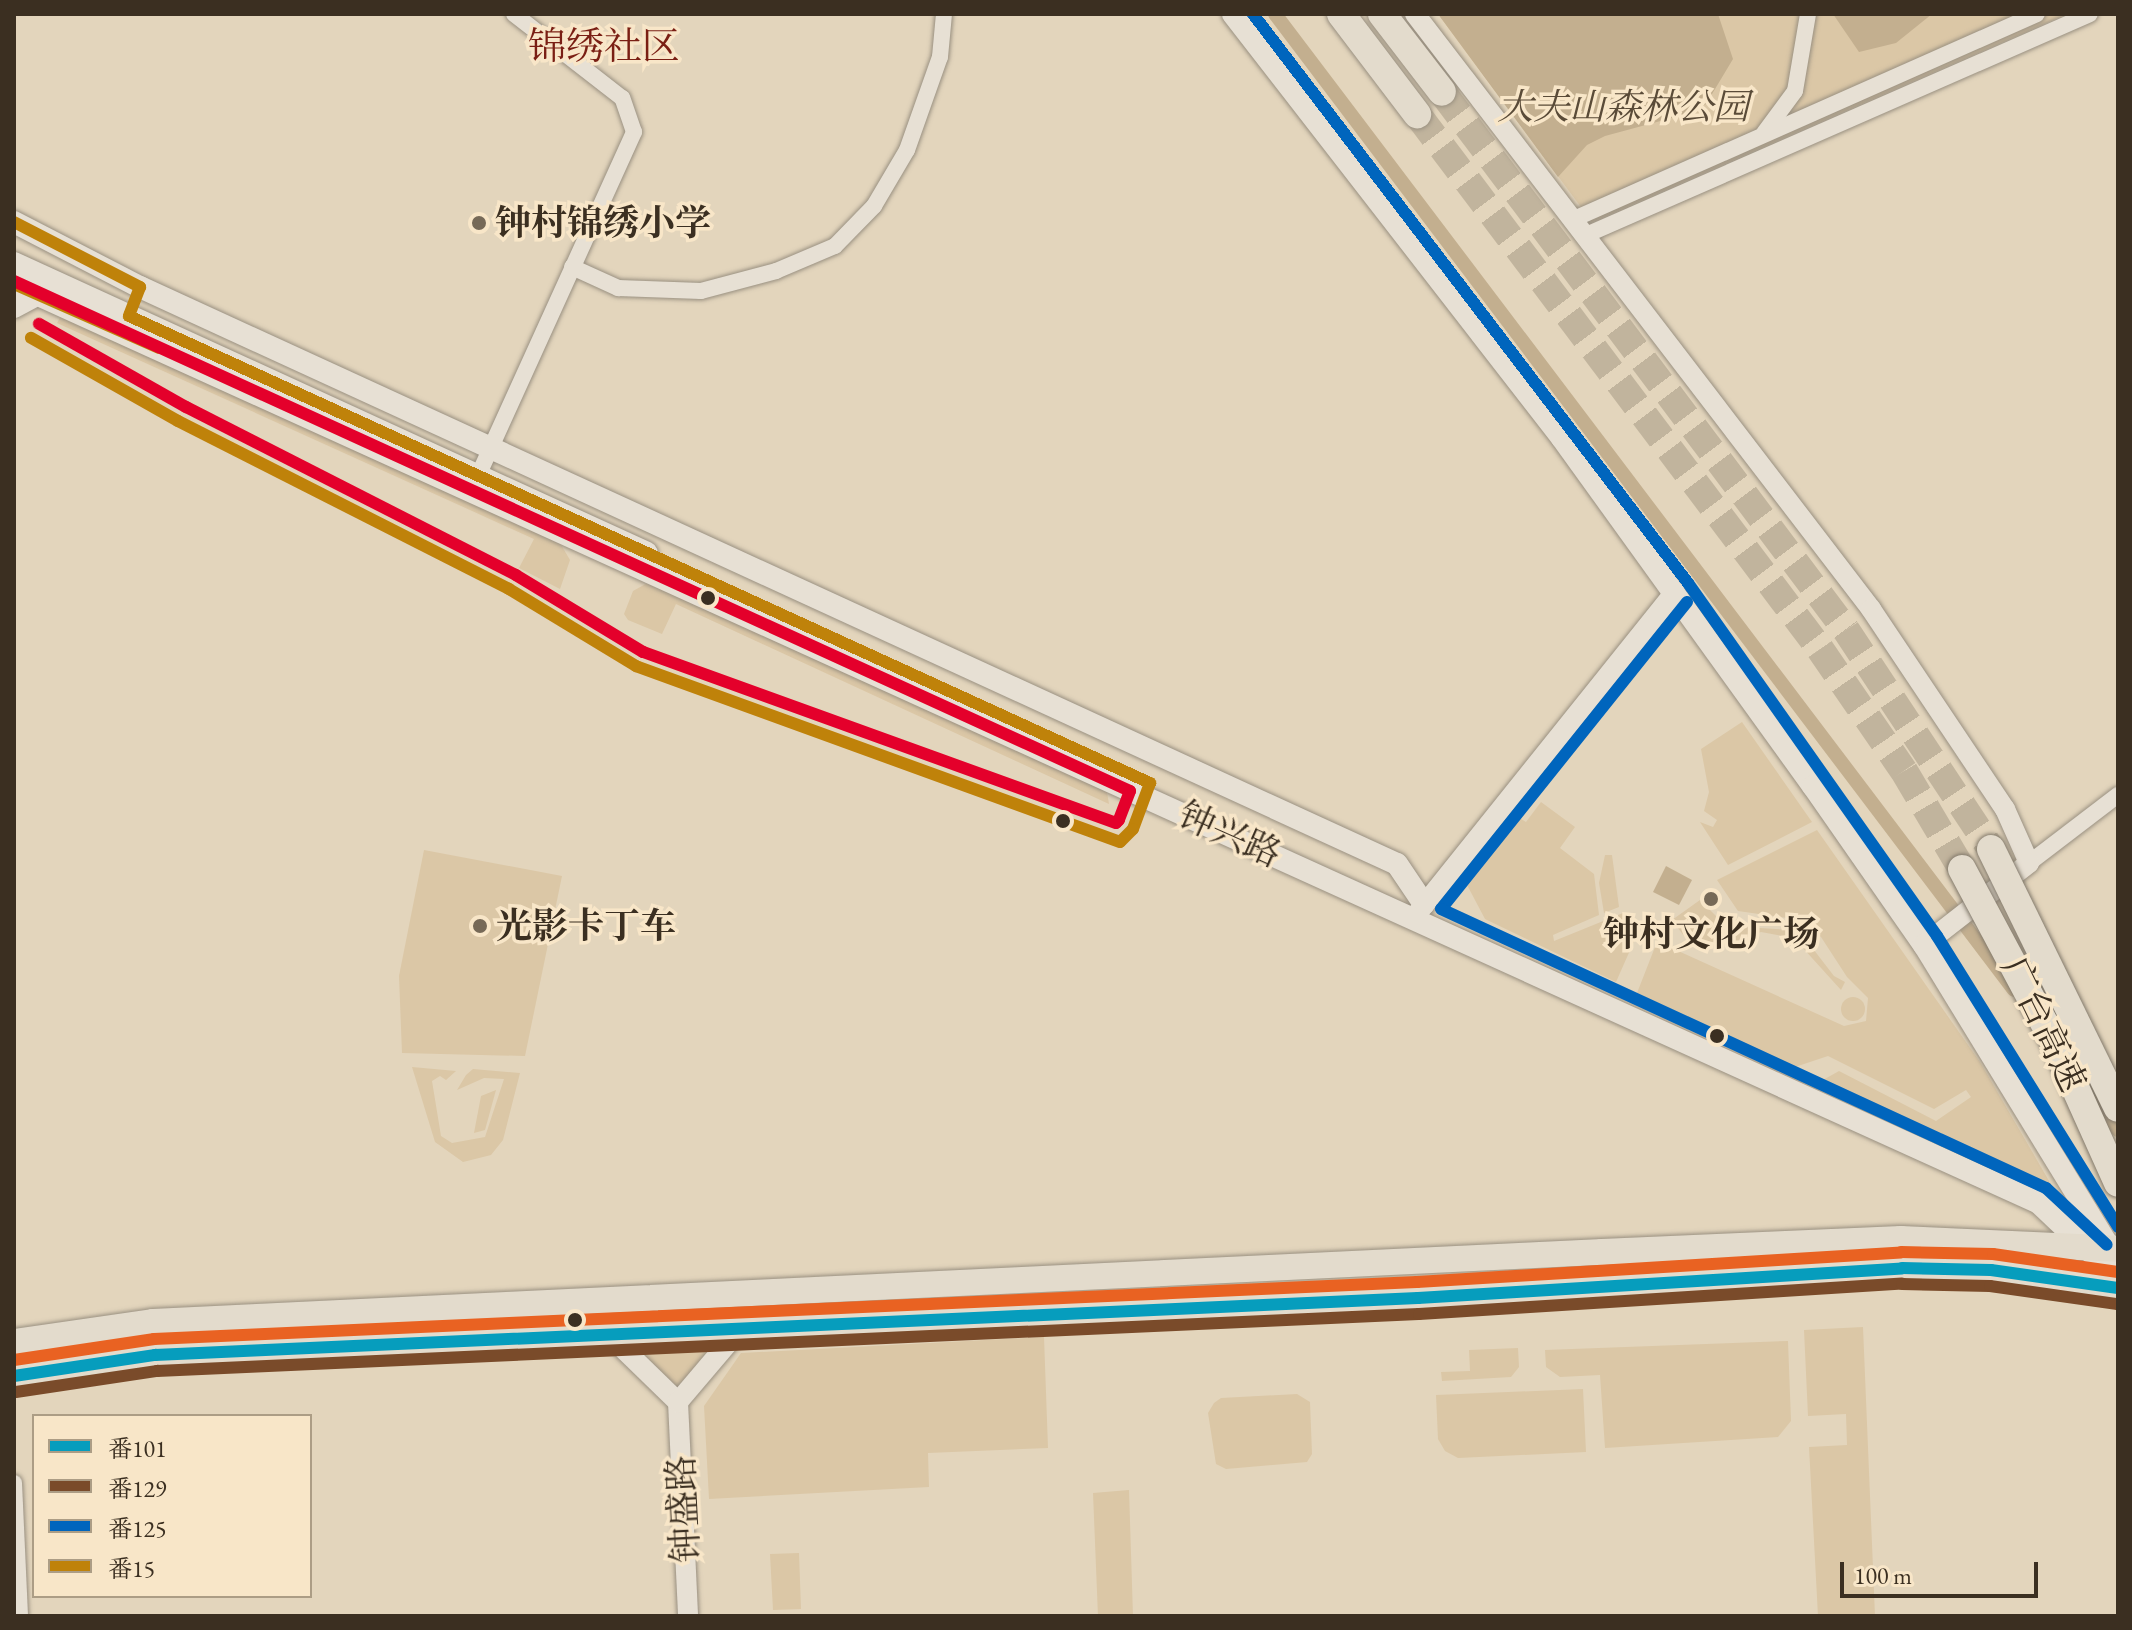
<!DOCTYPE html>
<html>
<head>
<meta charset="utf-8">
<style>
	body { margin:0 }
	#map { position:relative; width:2132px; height:1630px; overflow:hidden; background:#e3d5bc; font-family:"EB Garamond","Noto Serif SC",serif }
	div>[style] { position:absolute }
	.green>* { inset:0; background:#dbc7a6 }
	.round { border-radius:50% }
	.water>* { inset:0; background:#c3af8f }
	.canal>* { height:14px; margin:-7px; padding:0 7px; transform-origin:7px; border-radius:7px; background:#c3af8f }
	.motorway-tunnel>* { height:28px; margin-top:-14px; transform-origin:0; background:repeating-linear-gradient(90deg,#c1b49d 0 28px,transparent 0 42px) }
	.roads { filter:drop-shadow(0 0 2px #999081) drop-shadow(0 0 2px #999081) }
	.minor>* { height:16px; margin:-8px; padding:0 8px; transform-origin:8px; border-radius:8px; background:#e7e0d4 }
	.tertiary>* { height:20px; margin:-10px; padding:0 10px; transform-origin:10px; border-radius:10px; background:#e7e0d4 }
	.secondary>* { height:22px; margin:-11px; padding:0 11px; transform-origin:11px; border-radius:11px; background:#e7e0d4 }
	.trunk>* { height:26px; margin:-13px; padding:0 13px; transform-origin:13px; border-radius:13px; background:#e3dbcc }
	.motorway>* { height:28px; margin:-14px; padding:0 14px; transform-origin:14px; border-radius:14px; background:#e3dbcc }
	.bridges { filter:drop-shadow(0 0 2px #82796b) drop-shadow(0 0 2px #82796b) }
	.motorway-bridge>* { height:28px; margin:-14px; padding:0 14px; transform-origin:14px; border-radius:14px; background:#e3dbcc }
	.bus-1>* { height:12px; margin:-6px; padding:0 6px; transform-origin:6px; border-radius:6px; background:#069dbd }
	.bus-2>* { height:12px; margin:-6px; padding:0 6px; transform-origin:6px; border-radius:6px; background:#7a4b2a }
	.bus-3>* { height:12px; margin:-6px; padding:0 6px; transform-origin:6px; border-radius:6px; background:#0065bd }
	.bus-4>* { height:12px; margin:-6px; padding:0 6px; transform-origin:6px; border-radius:6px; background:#bf820a }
	.bus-5>* { height:12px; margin:-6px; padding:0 6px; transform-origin:6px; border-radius:6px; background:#e4002b }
	.bus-6>* { height:12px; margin:-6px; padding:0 6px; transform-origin:6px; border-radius:6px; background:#e96222 }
	.dots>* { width:22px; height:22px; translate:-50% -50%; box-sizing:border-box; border:4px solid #f8e6c8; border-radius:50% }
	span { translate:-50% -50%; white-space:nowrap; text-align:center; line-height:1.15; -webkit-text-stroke:7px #f8e6c8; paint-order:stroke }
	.park-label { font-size:36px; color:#5a4b38; font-style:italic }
	.poi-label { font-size:36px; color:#3b2f21; font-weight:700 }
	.left { translate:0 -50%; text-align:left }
	.street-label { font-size:36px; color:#3b2f21 }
	.neighbourhood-label { font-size:38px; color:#7a1f14 }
	.frame { position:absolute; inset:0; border:16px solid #3b2f21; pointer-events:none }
	.legend { position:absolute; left:32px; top:1414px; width:280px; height:184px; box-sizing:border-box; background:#f8e6c8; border:2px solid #ac9d85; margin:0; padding:10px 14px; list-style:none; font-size:24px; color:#3b2f21 }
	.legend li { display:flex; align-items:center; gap:16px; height:40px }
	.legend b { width:40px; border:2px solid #ac9d85 }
	.scale { position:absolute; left:1840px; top:1562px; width:198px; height:36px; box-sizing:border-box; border:4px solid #3b2f21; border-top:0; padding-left:10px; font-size:24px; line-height:28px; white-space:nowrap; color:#3b2f21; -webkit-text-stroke:6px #f8e6c8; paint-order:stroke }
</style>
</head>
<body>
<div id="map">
	<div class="green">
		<div style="clip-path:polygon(1438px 14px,2067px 14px,1592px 222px)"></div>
		<div style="clip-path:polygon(61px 316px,560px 543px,570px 560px,560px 589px,519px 568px,534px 539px,57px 323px)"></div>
		<div style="clip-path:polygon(651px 581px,1107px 792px,1109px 804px,676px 604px,662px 634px,628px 620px,624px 614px,633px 591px)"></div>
		<div style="clip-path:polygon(1742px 722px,1812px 822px,1728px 865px,1700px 822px,1713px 827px,1717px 820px,1704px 811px,1709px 792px,1701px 749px)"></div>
		<div style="clip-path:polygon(1541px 802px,1575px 827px,1560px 848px,1594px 874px,1599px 915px,1553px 935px,1554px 941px,1623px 913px,1635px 939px,1616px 982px,1485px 919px,1466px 883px,1518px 817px,1526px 822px)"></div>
		<div style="clip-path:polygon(1817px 830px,1980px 1062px,2052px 1186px,1823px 1080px,1839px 1071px,1936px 1121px,1971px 1097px,1966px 1090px,1934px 1109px,1828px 1056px,1795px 1067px,1637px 993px,1655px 947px,1665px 945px,1844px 1026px,1866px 1021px,1868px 998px,1847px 977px,1821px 937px,1800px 920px,1738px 911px,1717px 880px)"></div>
		<div style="clip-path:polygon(424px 850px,562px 876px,525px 1056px,402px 1053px,399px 976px)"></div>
		<div style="clip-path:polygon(1605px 855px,1612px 855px,1619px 907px,1604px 913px,1599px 883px)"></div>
		<div style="clip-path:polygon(1700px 900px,1726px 926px,1792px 930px,1789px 937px,1761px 932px,1727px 945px,1705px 946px,1684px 936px,1672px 920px)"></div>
		<div style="clip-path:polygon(1807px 941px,1834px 976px,1845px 982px,1841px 990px,1802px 947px)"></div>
		<div class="round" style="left:1841px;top:997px;width:24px;height:24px"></div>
		<div style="clip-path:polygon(412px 1067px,456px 1071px,446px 1080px,440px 1076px,432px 1081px,441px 1136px,452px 1143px,485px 1137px,504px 1079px,484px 1078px,457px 1090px,466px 1075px,473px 1069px,520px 1073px,503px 1140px,491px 1155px,463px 1162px,435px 1142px)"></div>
		<div style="clip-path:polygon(496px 1090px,485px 1130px,474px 1133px,481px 1096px)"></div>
		<div style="clip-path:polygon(1863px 1327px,1875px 1616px,1818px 1616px,1809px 1447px,1847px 1445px,1846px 1414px,1808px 1416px,1804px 1330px)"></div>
		<div style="clip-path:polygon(1044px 1337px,1048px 1448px,928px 1453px,929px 1487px,709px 1499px,704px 1406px,741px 1353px)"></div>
		<div style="clip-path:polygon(1788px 1341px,1791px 1421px,1778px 1437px,1605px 1448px,1600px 1375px,1560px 1377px,1546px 1367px,1545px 1350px)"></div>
		<div style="clip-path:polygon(716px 1345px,676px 1390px,633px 1350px)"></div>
		<div style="clip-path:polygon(1518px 1348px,1519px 1367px,1511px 1377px,1442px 1381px,1441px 1372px,1470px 1371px,1469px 1350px)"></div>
		<div style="clip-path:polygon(1583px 1389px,1586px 1452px,1458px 1458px,1445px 1451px,1438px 1439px,1436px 1395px)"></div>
		<div style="clip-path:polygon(1297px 1394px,1310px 1402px,1312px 1454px,1307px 1462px,1226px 1469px,1216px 1464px,1208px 1413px,1214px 1403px,1221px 1398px)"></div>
		<div style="clip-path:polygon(1129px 1490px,1133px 1616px,1098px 1616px,1093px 1493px)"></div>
		<div style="clip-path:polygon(799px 1553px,801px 1609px,773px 1610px,770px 1554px)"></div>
	</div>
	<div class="water">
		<div style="clip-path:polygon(1438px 14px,1718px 14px,1733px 59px,1706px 104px,1690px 113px,1605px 136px,1587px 145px,1558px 177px)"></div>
		<div style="clip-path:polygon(1833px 14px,1932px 14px,1896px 43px,1859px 52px)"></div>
		<div style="clip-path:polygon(1666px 866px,1692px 880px,1679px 905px,1653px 892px)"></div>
	</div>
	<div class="canal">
		<div style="left:1275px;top:14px;width:1224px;rotate:52.87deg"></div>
		<div style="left:2086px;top:1087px;width:54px;rotate:53.3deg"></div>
	</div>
	<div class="motorway-tunnel">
		<div style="left:1442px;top:92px;width:673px;rotate:53.1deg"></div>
		<div style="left:1846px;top:630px;width:263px;rotate:56.5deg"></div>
		<div style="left:1417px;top:114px;width:670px;rotate:53.01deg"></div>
		<div style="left:1820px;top:649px;width:148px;rotate:55.5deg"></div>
		<div style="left:1904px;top:771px;width:114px;rotate:59.4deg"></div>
	</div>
	<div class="roads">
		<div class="minor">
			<div style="left:1764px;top:133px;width:52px;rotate:-53.6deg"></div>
			<div style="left:1795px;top:91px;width:78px;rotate:-80.4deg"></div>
			<div style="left:1574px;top:219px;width:506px;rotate:-23.88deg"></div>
			<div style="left:1586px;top:235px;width:550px;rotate:-23.68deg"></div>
			<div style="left:572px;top:267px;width:51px;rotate:24.5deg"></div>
			<div style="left:618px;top:288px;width:83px;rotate:2.1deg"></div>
			<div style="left:701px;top:291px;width:78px;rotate:-14.9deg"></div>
			<div style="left:776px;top:271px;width:64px;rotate:-23deg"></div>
			<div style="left:835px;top:246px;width:56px;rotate:-45.7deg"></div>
			<div style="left:874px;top:206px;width:65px;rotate:-59.5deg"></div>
			<div style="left:907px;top:150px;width:99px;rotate:-70.5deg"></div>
			<div style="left:940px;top:57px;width:43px;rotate:-84.7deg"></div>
			<div style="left:478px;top:476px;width:378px;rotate:-65.6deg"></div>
			<div style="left:634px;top:132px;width:36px;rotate:-109deg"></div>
			<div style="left:622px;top:98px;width:137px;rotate:-142.1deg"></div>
			<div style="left:2029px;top:863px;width:112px;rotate:-37.4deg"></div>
			<div style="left:14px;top:1483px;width:133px;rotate:87.4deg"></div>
		</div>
		<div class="tertiary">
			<div style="left:1415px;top:14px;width:750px;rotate:52.53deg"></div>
			<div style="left:1871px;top:609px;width:241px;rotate:56.2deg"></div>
			<div style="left:2005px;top:809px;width:59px;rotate:66deg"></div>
			<div style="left:2029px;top:863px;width:133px;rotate:142deg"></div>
			<div style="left:1416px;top:915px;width:414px;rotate:-51.3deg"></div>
			<div style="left:607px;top:1333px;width:99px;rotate:44.2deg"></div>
			<div style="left:678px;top:1402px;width:214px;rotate:87.3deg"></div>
			<div style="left:678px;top:1402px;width:94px;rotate:-49.7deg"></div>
		</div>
		<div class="secondary">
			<div style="left:1233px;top:14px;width:537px;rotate:52.19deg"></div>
			<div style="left:1562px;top:438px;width:429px;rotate:54.2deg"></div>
			<div style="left:1813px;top:786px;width:194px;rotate:55.1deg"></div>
			<div style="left:1924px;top:945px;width:371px;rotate:58.5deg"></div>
			<div style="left:14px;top:222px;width:142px;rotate:27.3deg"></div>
			<div style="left:140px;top:287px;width:1383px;rotate:24.66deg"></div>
			<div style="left:1397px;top:864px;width:48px;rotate:56deg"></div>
			<div style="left:14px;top:263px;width:696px;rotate:24.61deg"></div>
			<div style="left:14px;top:284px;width:2224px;rotate:24.41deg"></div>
			<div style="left:2039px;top:1203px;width:109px;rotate:43.5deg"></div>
			<div style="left:14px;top:307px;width:26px;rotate:-28deg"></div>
		</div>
		<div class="trunk">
			<div style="left:14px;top:1342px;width:140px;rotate:-8.2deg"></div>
			<div style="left:153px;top:1322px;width:1451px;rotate:-2.77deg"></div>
			<div style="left:1602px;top:1252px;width:299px;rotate:-2.5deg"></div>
			<div style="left:1901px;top:1239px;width:217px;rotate:2.6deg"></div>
			<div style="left:14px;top:1376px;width:143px;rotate:-8.5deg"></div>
			<div style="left:155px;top:1355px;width:1264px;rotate:-2.58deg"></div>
			<div style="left:1418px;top:1298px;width:485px;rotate:-3.5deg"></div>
			<div style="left:1902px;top:1268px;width:89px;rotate:1.3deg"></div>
			<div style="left:1991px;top:1270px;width:128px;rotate:8.1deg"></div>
		</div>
		<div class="motorway">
			<div style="left:1341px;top:14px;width:126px;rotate:52.8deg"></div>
			<div style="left:1382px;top:14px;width:98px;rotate:52.4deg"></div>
		</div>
	</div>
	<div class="bridges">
		<div class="motorway-bridge">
			<div style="left:1991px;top:849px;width:288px;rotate:63.9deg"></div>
			<div style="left:1962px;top:869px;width:200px;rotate:61.9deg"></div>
			<div style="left:2056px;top:1045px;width:151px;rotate:65.8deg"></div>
		</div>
	</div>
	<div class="bus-1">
		<div style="left:14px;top:1376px;width:143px;rotate:-8.5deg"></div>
		<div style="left:155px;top:1355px;width:1264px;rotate:-2.58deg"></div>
		<div style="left:1418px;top:1298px;width:485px;rotate:-3.5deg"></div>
		<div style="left:1902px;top:1268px;width:89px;rotate:1.3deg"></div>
		<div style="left:1991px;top:1270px;width:128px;rotate:8.1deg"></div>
	</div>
	<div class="bus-2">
		<div style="left:16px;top:1392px;width:143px;rotate:-8.5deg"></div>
		<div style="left:157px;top:1371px;width:1263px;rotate:-2.59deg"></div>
		<div style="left:1419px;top:1314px;width:484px;rotate:-3.6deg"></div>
		<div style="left:1902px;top:1284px;width:88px;rotate:1.3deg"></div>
		<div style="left:1990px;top:1286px;width:127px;rotate:8.1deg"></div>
	</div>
	<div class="bus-3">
		<div style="left:1253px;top:14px;width:716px;rotate:52.6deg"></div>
		<div style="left:1688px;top:583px;width:432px;rotate:54.8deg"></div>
		<div style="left:1937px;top:936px;width:343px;rotate:58.1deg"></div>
		<div style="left:1687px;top:602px;width:393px;rotate:128.7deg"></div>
		<div style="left:1441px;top:909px;width:666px;rotate:24.76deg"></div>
		<div style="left:2046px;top:1188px;width:83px;rotate:43.1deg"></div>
	</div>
	<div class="bus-4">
		<div style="left:14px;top:222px;width:142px;rotate:27.3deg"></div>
		<div style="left:140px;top:287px;width:31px;rotate:111deg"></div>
		<div style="left:129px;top:316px;width:1123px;rotate:24.58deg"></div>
		<div style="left:1150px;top:783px;width:49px;rotate:110.3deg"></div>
		<div style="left:1133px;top:829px;width:18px;rotate:135deg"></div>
		<div style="left:1120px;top:842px;width:515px;rotate:-160.02deg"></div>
		<div style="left:636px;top:666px;width:149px;rotate:-148.8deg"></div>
		<div style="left:509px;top:589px;width:371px;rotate:-153.1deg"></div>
		<div style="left:178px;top:421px;width:169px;rotate:-150.5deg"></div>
		<div style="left:14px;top:284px;width:158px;rotate:23.8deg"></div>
	</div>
	<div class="bus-5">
		<div style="left:14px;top:281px;width:1227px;rotate:24.56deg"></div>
		<div style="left:1130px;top:791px;width:31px;rotate:111deg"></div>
		<div style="left:1119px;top:820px;width:4px;rotate:135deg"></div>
		<div style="left:1116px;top:823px;width:503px;rotate:-160.12deg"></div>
		<div style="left:643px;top:652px;width:149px;rotate:-148.8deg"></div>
		<div style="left:516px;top:575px;width:370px;rotate:-153deg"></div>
		<div style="left:186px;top:407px;width:169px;rotate:-150.5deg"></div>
	</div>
	<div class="bus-6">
		<div style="left:14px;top:1360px;width:142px;rotate:-8.5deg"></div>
		<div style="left:154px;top:1339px;width:1264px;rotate:-2.58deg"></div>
		<div style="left:1417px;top:1282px;width:485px;rotate:-3.5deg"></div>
		<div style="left:1901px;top:1252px;width:92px;rotate:1.2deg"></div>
		<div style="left:1993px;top:1254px;width:126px;rotate:8.2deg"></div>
	</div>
	<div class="dots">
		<div style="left:479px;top:223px;background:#766957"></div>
		<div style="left:708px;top:598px;background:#3b2f21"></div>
		<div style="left:1063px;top:821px;background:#3b2f21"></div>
		<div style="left:1711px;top:899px;background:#766957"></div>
		<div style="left:480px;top:926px;background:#766957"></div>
		<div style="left:1717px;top:1036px;background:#3b2f21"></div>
		<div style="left:575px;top:1320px;background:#3b2f21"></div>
	</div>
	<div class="park-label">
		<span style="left:1623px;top:107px">大夫山森林公园</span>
	</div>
	<div class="poi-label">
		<span class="left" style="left:495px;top:223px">钟村锦绣小学</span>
		<span class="left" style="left:496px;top:926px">光影卡丁车</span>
		<span style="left:1711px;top:934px">钟村文化广场</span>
	</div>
	<div class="street-label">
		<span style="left:1230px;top:834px;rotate:24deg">钟兴路</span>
		<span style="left:2044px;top:1024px;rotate:64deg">广台高速</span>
		<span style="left:683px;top:1509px;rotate:-93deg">钟盛路</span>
	</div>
	<div class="neighbourhood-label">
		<span style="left:604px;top:46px">锦绣社区</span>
	</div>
	<div class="frame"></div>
	<ul class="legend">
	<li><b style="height:10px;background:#069dbd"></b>番101</li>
	<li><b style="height:10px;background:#7a4b2a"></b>番129</li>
	<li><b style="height:10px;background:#0065bd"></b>番125</li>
	<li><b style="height:10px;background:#bf820a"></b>番15</li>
	</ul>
	<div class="scale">100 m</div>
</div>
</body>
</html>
